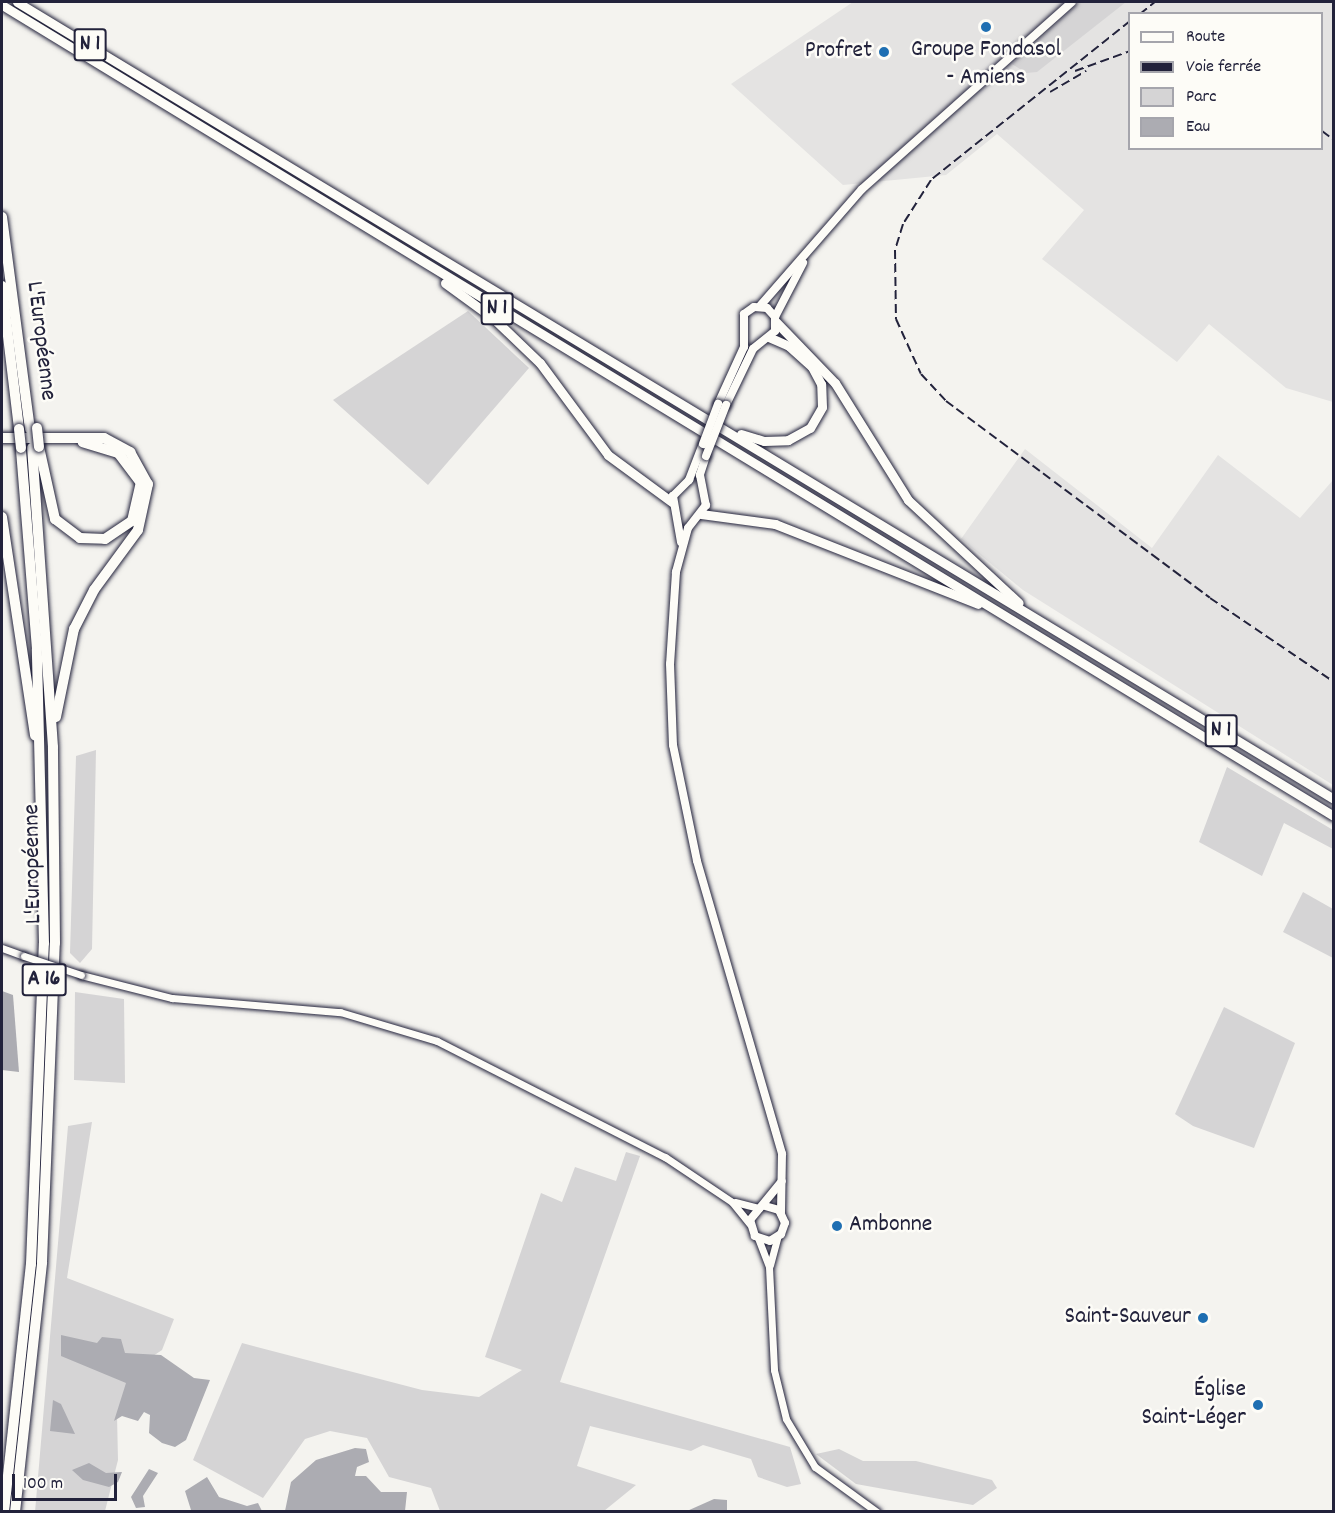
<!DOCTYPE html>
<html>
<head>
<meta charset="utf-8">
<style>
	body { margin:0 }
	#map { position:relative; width:1335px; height:1513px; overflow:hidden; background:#f4f3ef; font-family:Dekko,sans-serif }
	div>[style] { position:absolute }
	.built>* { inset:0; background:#e4e3e2 }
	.green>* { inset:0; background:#d5d4d5 }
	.water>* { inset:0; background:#acacb2 }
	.roads { filter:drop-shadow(0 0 2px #22223b) drop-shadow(0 0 2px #22223b) }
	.tertiary>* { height:7px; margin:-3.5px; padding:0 3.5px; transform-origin:3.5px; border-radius:3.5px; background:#fdfcf7 }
	.secondary>* { height:8px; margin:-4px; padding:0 4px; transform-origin:4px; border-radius:4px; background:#fdfcf7 }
	.trunk>* { height:9px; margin:-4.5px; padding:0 4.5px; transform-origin:4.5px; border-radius:4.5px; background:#fdfcf7 }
	.motorway>* { height:10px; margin:-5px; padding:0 5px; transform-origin:5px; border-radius:5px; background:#fdfcf7 }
	.rail>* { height:2px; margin-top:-1px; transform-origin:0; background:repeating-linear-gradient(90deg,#22223b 0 9px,transparent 0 13.5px) }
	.bridges { filter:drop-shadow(0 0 2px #22223b) drop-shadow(0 0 2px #22223b) }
	.tertiary-bridge>* { height:7px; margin:-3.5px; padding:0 3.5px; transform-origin:3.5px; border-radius:3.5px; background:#fdfcf7 }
	.secondary-bridge>* { height:8px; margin:-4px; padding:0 4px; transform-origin:4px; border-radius:4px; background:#fdfcf7 }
	.motorway-bridge>* { height:10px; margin:-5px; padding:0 5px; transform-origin:5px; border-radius:5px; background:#fdfcf7 }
	.dots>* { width:16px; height:16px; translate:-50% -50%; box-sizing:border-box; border:3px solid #fdfcf7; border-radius:50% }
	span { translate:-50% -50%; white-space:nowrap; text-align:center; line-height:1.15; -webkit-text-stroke:5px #fdfcf7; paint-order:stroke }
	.shield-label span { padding:2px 4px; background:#fdfcf7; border:2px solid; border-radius:4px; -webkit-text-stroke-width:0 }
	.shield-label { font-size:22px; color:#22223b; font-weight:700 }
	.poi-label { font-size:24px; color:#22223b }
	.right { translate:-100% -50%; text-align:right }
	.left { translate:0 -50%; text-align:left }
	.street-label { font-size:24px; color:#22223b }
	.frame { position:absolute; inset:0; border:3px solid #22223b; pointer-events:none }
	.legend { position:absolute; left:1128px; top:12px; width:195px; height:138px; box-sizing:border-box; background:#fdfcf7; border:2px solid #a5a5ac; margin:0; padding:8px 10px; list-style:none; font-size:18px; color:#22223b }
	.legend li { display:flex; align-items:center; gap:12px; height:30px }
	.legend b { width:30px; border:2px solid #a5a5ac }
	.scale { position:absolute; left:12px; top:1474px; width:105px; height:27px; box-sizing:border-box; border:3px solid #22223b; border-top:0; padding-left:8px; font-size:18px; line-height:21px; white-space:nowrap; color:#22223b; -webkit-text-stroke:4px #fdfcf7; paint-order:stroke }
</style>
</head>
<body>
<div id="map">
	<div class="built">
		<div style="clip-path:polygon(evenodd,853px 2px,1333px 2px,1333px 402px,1286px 388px,1209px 324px,1177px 362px,1042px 259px,1084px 210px,997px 134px,946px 175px,843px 185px,731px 84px,853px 2px,1130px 14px,1322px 14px,1322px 148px,1130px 148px,1130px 14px)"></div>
		<div style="clip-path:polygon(1025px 449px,1152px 548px,1218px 455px,1300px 518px,1333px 480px,1333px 785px,1023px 590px,961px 539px)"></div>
	</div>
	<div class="green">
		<div style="clip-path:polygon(1080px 2px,1126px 2px,1037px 72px,1026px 73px,1012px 64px)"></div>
		<div style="clip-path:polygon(468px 311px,529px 368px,428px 485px,333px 400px)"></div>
		<div style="clip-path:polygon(96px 750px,92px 949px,80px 963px,70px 953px,76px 756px)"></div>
		<div style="clip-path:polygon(1227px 767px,1333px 830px,1333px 849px,1284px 823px,1262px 876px,1199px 842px)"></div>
		<div style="clip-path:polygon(1303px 892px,1333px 909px,1333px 958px,1283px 932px)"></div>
		<div style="clip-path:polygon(75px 992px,124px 999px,125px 1083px,74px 1080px)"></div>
		<div style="clip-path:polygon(1224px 1007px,1295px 1043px,1254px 1148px,1193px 1126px,1175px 1114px)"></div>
		<div style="clip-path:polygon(92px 1122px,67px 1278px,174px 1319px,162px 1350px,144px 1362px,117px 1415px,118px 1460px,105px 1511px,35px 1512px,68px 1126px)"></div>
		<div style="clip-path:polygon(626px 1152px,640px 1156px,560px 1382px,790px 1447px,801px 1484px,787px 1487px,758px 1477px,751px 1459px,703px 1445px,691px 1451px,590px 1426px,577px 1466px,636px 1485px,604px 1511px,440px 1511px,431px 1488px,389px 1477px,367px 1438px,330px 1431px,305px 1439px,263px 1498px,193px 1460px,242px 1343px,422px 1390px,479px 1397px,522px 1370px,485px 1357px,541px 1193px,562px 1202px,575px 1167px,616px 1181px)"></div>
		<div style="clip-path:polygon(839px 1449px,863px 1461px,916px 1461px,992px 1480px,997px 1488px,973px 1505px,856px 1484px,816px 1454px)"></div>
	</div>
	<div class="water">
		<div style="clip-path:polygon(2px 991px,13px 995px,19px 1072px,2px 1070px)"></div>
		<div style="clip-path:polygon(61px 1335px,97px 1343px,102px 1337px,121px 1339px,125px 1353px,161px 1355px,194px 1378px,210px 1380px,186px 1440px,175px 1447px,162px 1443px,149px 1433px,150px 1415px,144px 1412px,138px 1421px,122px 1416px,114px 1421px,126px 1383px,61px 1356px)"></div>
		<div style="clip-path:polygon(53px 1400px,61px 1404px,75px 1434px,50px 1431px)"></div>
		<div style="clip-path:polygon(355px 1448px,366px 1449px,369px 1462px,357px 1467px,355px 1476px,366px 1476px,381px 1492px,407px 1492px,405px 1511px,285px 1511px,291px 1482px,316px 1460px)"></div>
		<div style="clip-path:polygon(89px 1463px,106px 1473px,122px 1472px,118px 1482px,109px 1487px,83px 1480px,72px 1470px)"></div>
		<div style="clip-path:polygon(149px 1469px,158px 1473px,143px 1496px,145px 1507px,136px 1508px,131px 1497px)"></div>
		<div style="clip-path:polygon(207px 1477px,219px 1497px,247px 1506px,258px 1503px,262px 1511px,191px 1510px,185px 1491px)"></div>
		<div style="clip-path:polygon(714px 1499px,727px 1500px,727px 1511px,687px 1511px)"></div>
	</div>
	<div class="roads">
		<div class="tertiary">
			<div style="left:2px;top:948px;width:23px;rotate:20deg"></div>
			<div style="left:81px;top:975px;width:94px;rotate:14.2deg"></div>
			<div style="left:172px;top:998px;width:169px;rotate:4.8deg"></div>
			<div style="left:340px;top:1012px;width:101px;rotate:16.6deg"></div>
			<div style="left:437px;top:1041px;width:256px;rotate:27deg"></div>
			<div style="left:665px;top:1157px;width:81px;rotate:33.9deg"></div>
			<div style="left:732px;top:1202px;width:28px;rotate:51deg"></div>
			<div style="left:735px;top:1202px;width:25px;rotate:14deg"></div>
			<div style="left:758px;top:1238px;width:31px;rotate:69deg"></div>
			<div style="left:769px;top:1267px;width:103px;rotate:87.2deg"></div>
			<div style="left:774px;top:1370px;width:50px;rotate:76.2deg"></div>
			<div style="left:786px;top:1419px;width:56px;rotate:58.9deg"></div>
			<div style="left:815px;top:1467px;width:77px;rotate:36deg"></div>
			<div style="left:770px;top:1265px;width:28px;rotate:-75deg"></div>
		</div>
		<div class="secondary">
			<div style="left:760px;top:306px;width:155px;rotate:-48.9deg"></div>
			<div style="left:862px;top:189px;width:281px;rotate:-41.7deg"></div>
			<div style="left:775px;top:317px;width:61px;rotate:-62.6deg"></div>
			<div style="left:718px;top:404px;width:63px;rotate:-65.5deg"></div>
			<div style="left:744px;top:347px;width:33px;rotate:-90deg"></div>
			<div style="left:744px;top:314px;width:12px;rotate:-35deg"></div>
			<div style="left:754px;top:307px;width:13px;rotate:4deg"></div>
			<div style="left:767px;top:308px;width:12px;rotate:48deg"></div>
			<div style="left:775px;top:317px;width:14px;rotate:90deg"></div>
			<div style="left:775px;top:331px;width:28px;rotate:141deg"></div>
			<div style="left:753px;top:349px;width:62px;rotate:115.7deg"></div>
			<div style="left:706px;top:456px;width:20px;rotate:108deg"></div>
			<div style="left:700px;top:475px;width:31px;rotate:79deg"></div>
			<div style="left:706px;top:505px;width:29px;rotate:128deg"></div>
			<div style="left:688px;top:528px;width:46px;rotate:105.3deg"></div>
			<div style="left:676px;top:572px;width:92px;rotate:93.7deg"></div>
			<div style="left:670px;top:664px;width:81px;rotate:87.9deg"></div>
			<div style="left:673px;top:745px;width:118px;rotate:78.3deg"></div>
			<div style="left:697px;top:861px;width:305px;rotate:73.8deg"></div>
			<div style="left:782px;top:1154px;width:59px;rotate:91deg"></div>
			<div style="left:681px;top:542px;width:47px;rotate:-99.9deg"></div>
			<div style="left:673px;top:496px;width:23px;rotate:-45deg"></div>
			<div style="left:689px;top:480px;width:39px;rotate:-69deg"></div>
			<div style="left:765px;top:1206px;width:15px;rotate:16deg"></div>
			<div style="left:779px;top:1210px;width:14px;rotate:65deg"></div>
			<div style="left:785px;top:1223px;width:12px;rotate:110deg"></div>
			<div style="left:781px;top:1234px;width:13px;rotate:148deg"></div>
			<div style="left:770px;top:1241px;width:16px;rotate:-162deg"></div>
			<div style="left:755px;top:1236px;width:17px;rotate:-107deg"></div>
			<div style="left:750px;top:1220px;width:50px;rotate:-50.6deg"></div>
		</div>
		<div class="trunk">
			<div style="left:17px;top:2px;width:1539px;rotate:31.18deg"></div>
			<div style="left:2px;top:5px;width:1559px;rotate:31.34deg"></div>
			<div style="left:445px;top:283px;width:59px;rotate:36.1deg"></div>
			<div style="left:493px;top:318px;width:65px;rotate:43.8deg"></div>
			<div style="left:540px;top:363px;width:114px;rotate:53.5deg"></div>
			<div style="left:608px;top:455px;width:79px;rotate:36.3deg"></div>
			<div style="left:776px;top:322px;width:85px;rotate:46deg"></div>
			<div style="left:835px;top:383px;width:138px;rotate:58deg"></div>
			<div style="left:908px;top:500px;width:151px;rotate:42.9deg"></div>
			<div style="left:741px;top:434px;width:24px;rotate:17deg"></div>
			<div style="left:764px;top:441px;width:24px;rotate:-2deg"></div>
			<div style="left:788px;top:440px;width:25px;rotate:-29deg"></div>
			<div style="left:810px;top:428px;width:24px;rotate:-60deg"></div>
			<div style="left:822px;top:407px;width:23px;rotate:-92deg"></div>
			<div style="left:821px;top:384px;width:19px;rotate:-118deg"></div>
			<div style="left:812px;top:367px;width:31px;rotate:-138deg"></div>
			<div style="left:789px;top:346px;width:22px;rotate:-156deg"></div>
			<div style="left:701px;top:514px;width:75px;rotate:7.7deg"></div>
			<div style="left:775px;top:524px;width:218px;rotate:21.5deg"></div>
		</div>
		<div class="motorway">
			<div style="left:2px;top:217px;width:214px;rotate:82.5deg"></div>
			<div style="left:2px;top:286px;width:144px;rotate:83.2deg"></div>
			<div style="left:2px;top:438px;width:102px"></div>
			<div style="left:104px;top:438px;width:30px;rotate:28deg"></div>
			<div style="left:130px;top:452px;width:37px;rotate:61deg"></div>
			<div style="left:148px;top:484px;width:47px;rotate:102.3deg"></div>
			<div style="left:138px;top:530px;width:74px;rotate:126.3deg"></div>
			<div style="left:94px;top:590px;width:44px;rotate:117.1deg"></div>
			<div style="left:74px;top:629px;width:90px;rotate:101.6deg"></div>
			<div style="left:39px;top:447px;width:74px;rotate:77.5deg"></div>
			<div style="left:55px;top:519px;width:31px;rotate:37deg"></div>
			<div style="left:80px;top:538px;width:25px;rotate:2deg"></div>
			<div style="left:105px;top:539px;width:32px;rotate:-34deg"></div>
			<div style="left:132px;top:521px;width:39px;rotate:-77deg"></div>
			<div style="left:141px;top:483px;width:38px;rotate:-127deg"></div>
			<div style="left:118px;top:453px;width:37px;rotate:-163deg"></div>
			<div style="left:2px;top:517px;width:221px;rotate:81.4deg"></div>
			<div style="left:4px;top:1512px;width:249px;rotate:-83.8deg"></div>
			<div style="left:31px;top:1264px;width:321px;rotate:-87.7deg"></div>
			<div style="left:44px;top:943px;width:294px;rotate:-91.4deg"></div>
			<div style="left:37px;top:649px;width:202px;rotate:-94.6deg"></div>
			<div style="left:15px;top:1512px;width:251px;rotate:-83.8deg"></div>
			<div style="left:42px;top:1262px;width:319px;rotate:-87.7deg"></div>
			<div style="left:55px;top:943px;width:196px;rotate:-90.6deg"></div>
			<div style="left:53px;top:747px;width:300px;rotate:-94deg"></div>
		</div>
	</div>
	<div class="rail">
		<div style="left:1140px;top:14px;width:19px;rotate:-39deg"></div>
		<div style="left:1130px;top:21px;width:255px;rotate:141.4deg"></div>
		<div style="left:931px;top:180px;width:52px;rotate:122.5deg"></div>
		<div style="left:903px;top:224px;width:27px;rotate:107deg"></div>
		<div style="left:895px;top:250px;width:69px;rotate:89.2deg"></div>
		<div style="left:896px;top:319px;width:60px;rotate:65.6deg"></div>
		<div style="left:921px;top:374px;width:37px;rotate:47deg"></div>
		<div style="left:946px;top:401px;width:329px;rotate:36.7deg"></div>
		<div style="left:1210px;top:598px;width:150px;rotate:34.1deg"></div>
		<div style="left:1075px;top:71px;width:59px;rotate:-20deg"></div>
		<div style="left:1050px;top:92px;width:42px;rotate:-30.3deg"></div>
		<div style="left:1322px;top:131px;width:15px;rotate:37deg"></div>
	</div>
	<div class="bridges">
		<div class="tertiary-bridge">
			<div style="left:24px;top:956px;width:60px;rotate:18.4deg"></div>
		</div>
		<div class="secondary-bridge">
			<div style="left:703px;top:444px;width:43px;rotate:-69.4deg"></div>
			<div style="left:706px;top:456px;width:55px;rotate:-68.6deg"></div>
		</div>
		<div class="motorway-bridge">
			<div style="left:37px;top:428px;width:19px;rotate:84deg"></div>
			<div style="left:19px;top:429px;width:19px;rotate:84deg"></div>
		</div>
	</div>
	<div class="dots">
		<div style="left:986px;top:27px;background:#1f6fb2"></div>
		<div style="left:884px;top:52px;background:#1f6fb2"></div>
		<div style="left:837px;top:1226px;background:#1f6fb2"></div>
		<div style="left:1203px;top:1318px;background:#1f6fb2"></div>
		<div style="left:1258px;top:1405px;background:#1f6fb2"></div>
	</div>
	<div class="shield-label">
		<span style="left:90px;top:45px">N 1</span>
		<span style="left:497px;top:309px">N 1</span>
		<span style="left:1221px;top:731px">N 1</span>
		<span style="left:44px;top:980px">A 16</span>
	</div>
	<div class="poi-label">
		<span style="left:986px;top:65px">Groupe Fondasol<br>- Amiens</span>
		<span class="right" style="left:872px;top:52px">Profret</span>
		<span class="left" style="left:849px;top:1226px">Ambonne</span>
		<span class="right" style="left:1191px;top:1318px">Saint-Sauveur</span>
		<span class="right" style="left:1246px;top:1405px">Église<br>Saint-Léger</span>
	</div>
	<div class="street-label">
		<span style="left:40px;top:341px;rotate:83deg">L'Européenne</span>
		<span style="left:34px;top:864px;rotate:-91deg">L'Européenne</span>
	</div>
	<div class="frame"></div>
	<ul class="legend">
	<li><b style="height:8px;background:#fdfcf7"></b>Route</li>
	<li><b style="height:8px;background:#22223b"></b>Voie ferrée</li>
	<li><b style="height:16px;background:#d5d4d5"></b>Parc</li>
	<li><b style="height:16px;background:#acacb2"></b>Eau</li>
	</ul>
	<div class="scale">100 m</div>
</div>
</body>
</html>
